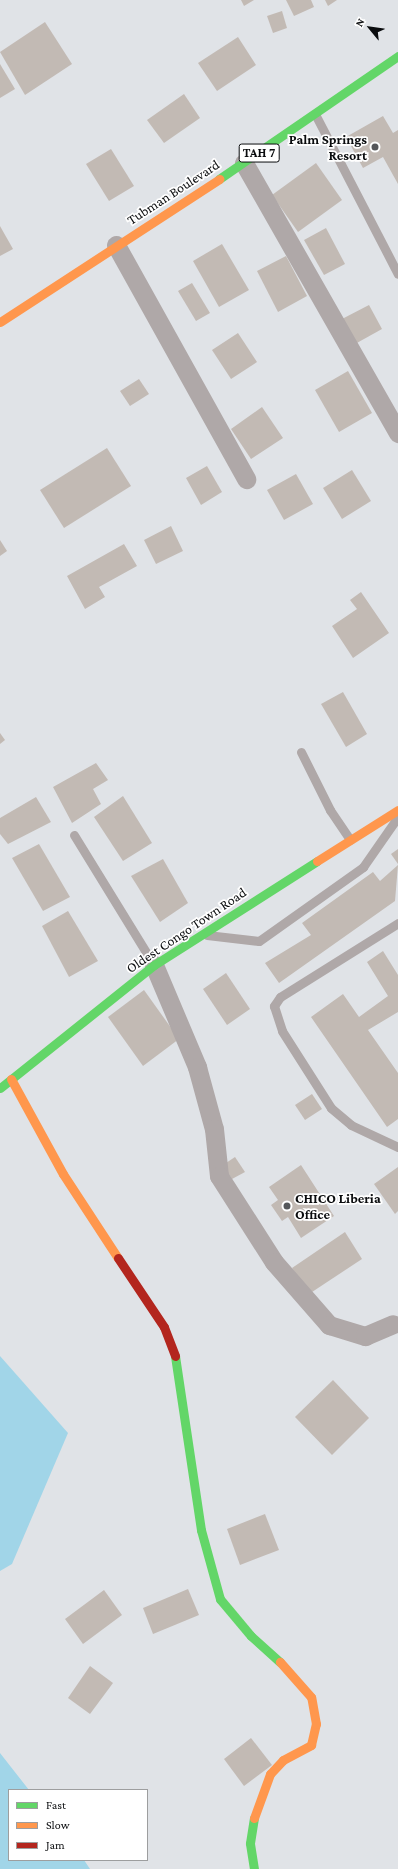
<!DOCTYPE html>
<html>
<head>
<meta charset="utf-8">
<style>
	body { margin:0 }
	#map { position:relative; width:398px; height:1869px; overflow:hidden; background:#e0e3e7; font-family:"Crimson Pro",serif }
	div>[style] { position:absolute }
	.water>* { inset:0; background:#a1d5e8 }
	.building>* { inset:0; background:#c2bab4 }
	.lane>* { height:9px; margin:-4.5px; padding:0 4.5px; transform-origin:4.5px; border-radius:4.5px; background:#afa8a8 }
	.street>* { height:19px; margin:-9.5px; padding:0 9.5px; transform-origin:9.5px; border-radius:9.5px; background:#afa8a8 }
	.fast>* { height:9px; margin:-4.5px; padding:0 4.5px; transform-origin:4.5px; border-radius:4.5px; background:#63d668 }
	.slow>* { height:9px; margin:-4.5px; padding:0 4.5px; transform-origin:4.5px; border-radius:4.5px; background:#ff974d }
	.jam>* { height:9px; margin:-4.5px; padding:0 4.5px; transform-origin:4.5px; border-radius:4.5px; background:#b3261e }
	.dots>* { width:11px; height:11px; translate:-50% -50%; box-sizing:border-box; border:2px solid #fff; border-radius:50% }
	span { translate:-50% -50%; white-space:nowrap; text-align:center; line-height:1.15; -webkit-text-stroke:3.5px #fff; paint-order:stroke }
	.shield-label span { padding:1px 3px; background:#fff; border:1px solid; border-radius:3px; -webkit-text-stroke-width:0 }
	.shield-label { font-size:13px; color:#0a0c0e; font-weight:700 }
	.poi-label { font-size:14px; color:#0a0c0e; font-weight:700 }
	.right { translate:-100% -50%; text-align:right }
	.left { translate:0 -50%; text-align:left }
	.street-label { font-size:14px; color:#0a0c0e }
	.legend { position:absolute; left:8px; top:1789px; width:140px; height:72px; box-sizing:border-box; background:#fff; border:1px solid #9d9e9f; margin:0; padding:5px 7px; list-style:none; font-size:12px; color:#0a0c0e }
	.legend li { display:flex; align-items:center; gap:8px; height:20px }
	.legend b { width:20px; border:1px solid #9d9e9f }
	.north { position:absolute; left:350px; top:8px; width:40px; height:40px; -webkit-text-stroke:3px #fff; paint-order:stroke; rotate:299deg; font-size:11px; font-weight:700; line-height:16px; text-align:center; color:#0a0c0e }
	.north::after { content:''; display:block; margin:auto; width:14px; height:18px; background:#0a0c0e; clip-path:polygon(50% 0,100% 100%,50% 72%,0 100%) }
</style>
</head>
<body>
<div id="map">
	<div class="water">
		<div style="clip-path:polygon(0 1356px,68px 1433px,12px 1564px,0 1571px)"></div>
		<div style="clip-path:polygon(0 1753px,29px 1790px,9px 1790px,9px 1860px,84px 1860px,90px 1869px,0 1869px)"></div>
	</div>
	<div class="building">
		<div style="clip-path:polygon(241px 0,254px 0,244px 6px)"></div>
		<div style="clip-path:polygon(286px 0,311px 0,314px 7px,294px 16px)"></div>
		<div style="clip-path:polygon(325px 0,337px 0,328px 6px)"></div>
		<div style="clip-path:polygon(282px 11px,287px 28px,273px 33px,267px 16px)"></div>
		<div style="clip-path:polygon(45px 22px,72px 64px,25px 95px,0 52px)"></div>
		<div style="clip-path:polygon(238px 37px,256px 65px,217px 91px,198px 63px)"></div>
		<div style="clip-path:polygon(0 64px,15px 89px,0 98px)"></div>
		<div style="clip-path:polygon(184px 94px,200px 118px,164px 143px,147px 120px)"></div>
		<div style="clip-path:polygon(383px 116px,393px 133px,398px 130px,398px 184px,383px 157px,363px 168px,346px 137px)"></div>
		<div style="clip-path:polygon(111px 149px,134px 186px,109px 201px,86px 164px)"></div>
		<div style="clip-path:polygon(316px 163px,342px 200px,298px 232px,272px 195px)"></div>
		<div style="clip-path:polygon(0 226px,13px 249px,0 256px)"></div>
		<div style="clip-path:polygon(326px 228px,345px 264px,324px 275px,304px 240px)"></div>
		<div style="clip-path:polygon(222px 244px,249px 290px,219px 307px,193px 261px)"></div>
		<div style="clip-path:polygon(286px 256px,307px 296px,278px 312px,257px 271px)"></div>
		<div style="clip-path:polygon(192px 283px,210px 313px,196px 321px,178px 291px)"></div>
		<div style="clip-path:polygon(369px 305px,382px 329px,355px 344px,342px 319px)"></div>
		<div style="clip-path:polygon(238px 333px,257px 362px,231px 379px,212px 350px)"></div>
		<div style="clip-path:polygon(348px 371px,372px 413px,339px 432px,315px 390px)"></div>
		<div style="clip-path:polygon(139px 379px,149px 394px,130px 406px,120px 391px)"></div>
		<div style="clip-path:polygon(262px 407px,283px 438px,251px 459px,231px 429px)"></div>
		<div style="clip-path:polygon(107px 448px,131px 486px,64px 528px,40px 490px)"></div>
		<div style="clip-path:polygon(207px 466px,222px 492px,201px 505px,186px 478px)"></div>
		<div style="clip-path:polygon(352px 470px,371px 501px,342px 519px,323px 488px)"></div>
		<div style="clip-path:polygon(296px 474px,313px 504px,284px 520px,267px 490px)"></div>
		<div style="clip-path:polygon(171px 526px,183px 551px,156px 564px,144px 540px)"></div>
		<div style="clip-path:polygon(0 540px,7px 551px,0 556px)"></div>
		<div style="clip-path:polygon(124px 544px,137px 566px,99px 587px,105px 597px,85px 609px,67px 576px)"></div>
		<div style="clip-path:polygon(361px 592px,389px 633px,353px 658px,332px 626px,357px 609px,350px 600px)"></div>
		<div style="clip-path:polygon(343px 692px,367px 734px,346px 747px,321px 704px)"></div>
		<div style="clip-path:polygon(0 733px,5px 740px,0 744px)"></div>
		<div style="clip-path:polygon(96px 763px,108px 780px,93px 789px,101px 804px,72px 823px,53px 787px)"></div>
		<div style="clip-path:polygon(123px 796px,152px 843px,123px 861px,94px 817px)"></div>
		<div style="clip-path:polygon(36px 797px,51px 822px,8px 844px,0 834px,0 818px)"></div>
		<div style="clip-path:polygon(39px 844px,70px 897px,43px 911px,12px 858px)"></div>
		<div style="clip-path:polygon(398px 849px,398px 864px,391px 854px)"></div>
		<div style="clip-path:polygon(163px 859px,188px 903px,160px 922px,131px 876px)"></div>
		<div style="clip-path:polygon(398px 865px,395px 901px,279px 983px,265px 963px,311px 935px,302px 923px,373px 872px,380px 881px)"></div>
		<div style="clip-path:polygon(68px 911px,98px 961px,69px 977px,42px 926px)"></div>
		<div style="clip-path:polygon(383px 951px,398px 975px,398px 1012px,368px 1030px,398px 1073px,398px 1119px,387px 1127px,311px 1017px,343px 994px,359px 1017px,388px 996px,367px 962px)"></div>
		<div style="clip-path:polygon(226px 973px,250px 1009px,227px 1025px,203px 989px)"></div>
		<div style="clip-path:polygon(144px 990px,179px 1039px,143px 1066px,108px 1017px)"></div>
		<div style="clip-path:polygon(312px 1094px,322px 1109px,305px 1120px,295px 1105px)"></div>
		<div style="clip-path:polygon(235px 1157px,245px 1172px,232px 1179px,223px 1165px)"></div>
		<div style="clip-path:polygon(301px 1165px,334px 1216px,301px 1238px,288px 1217px,282px 1221px,271px 1205px,278px 1200px,269px 1187px)"></div>
		<div style="clip-path:polygon(398px 1167px,398px 1211px,395px 1214px,374px 1184px)"></div>
		<div style="clip-path:polygon(345px 1232px,362px 1259px,309px 1294px,292px 1268px)"></div>
		<div style="clip-path:polygon(333px 1380px,369px 1418px,332px 1455px,295px 1417px)"></div>
		<div style="clip-path:polygon(265px 1514px,279px 1550px,240px 1565px,227px 1529px)"></div>
		<div style="clip-path:polygon(188px 1589px,199px 1615px,153px 1634px,143px 1608px)"></div>
		<div style="clip-path:polygon(104px 1590px,122px 1615px,83px 1644px,65px 1619px)"></div>
		<div style="clip-path:polygon(90px 1666px,113px 1683px,90px 1714px,68px 1698px)"></div>
		<div style="clip-path:polygon(251px 1738px,272px 1765px,244px 1786px,224px 1759px)"></div>
	</div>
	<div class="lane">
		<div style="left:315px;top:114px;width:180px;rotate:62.6deg"></div>
		<div style="left:301px;top:752px;width:65px;rotate:63.4deg"></div>
		<div style="left:330px;top:810px;width:36px;rotate:56deg"></div>
		<div style="left:74px;top:835px;width:153px;rotate:58.4deg"></div>
		<div style="left:398px;top:923px;width:139px;rotate:147.9deg"></div>
		<div style="left:280px;top:997px;width:11px;rotate:124deg"></div>
		<div style="left:274px;top:1006px;width:26px;rotate:72deg"></div>
		<div style="left:282px;top:1031px;width:91px;rotate:57.5deg"></div>
		<div style="left:331px;top:1108px;width:26px;rotate:40deg"></div>
		<div style="left:351px;top:1125px;width:52px;rotate:25.1deg"></div>
		<div style="left:207px;top:935px;width:52px;rotate:6.6deg"></div>
		<div style="left:259px;top:941px;width:128px;rotate:-35.4deg"></div>
		<div style="left:363px;top:867px;width:60px;rotate:-55.2deg"></div>
	</div>
	<div class="street">
		<div style="left:244px;top:163px;width:311px;rotate:60.3deg"></div>
		<div style="left:116px;top:245px;width:268px;rotate:60.9deg"></div>
		<div style="left:154px;top:965px;width:111px;rotate:67.1deg"></div>
		<div style="left:197px;top:1067px;width:64px;rotate:74.7deg"></div>
		<div style="left:214px;top:1129px;width:47px;rotate:83.9deg"></div>
		<div style="left:219px;top:1176px;width:102px;rotate:57.4deg"></div>
		<div style="left:274px;top:1262px;width:84px;rotate:48.9deg"></div>
		<div style="left:329px;top:1325px;width:38px;rotate:17deg"></div>
		<div style="left:365px;top:1336px;width:30px;rotate:-23deg"></div>
	</div>
	<div class="fast">
		<div style="left:219px;top:179px;width:217px;rotate:-34.5deg"></div>
		<div style="left:0;top:1088px;width:197px;rotate:-38.6deg"></div>
		<div style="left:154px;top:965px;width:193px;rotate:-32.5deg"></div>
		<div style="left:175px;top:1356px;width:176px;rotate:81.5deg"></div>
		<div style="left:201px;top:1530px;width:72px;rotate:74.6deg"></div>
		<div style="left:220px;top:1599px;width:48px;rotate:50deg"></div>
		<div style="left:251px;top:1636px;width:39px;rotate:42deg"></div>
		<div style="left:254px;top:1869px;width:26px;rotate:-99deg"></div>
		<div style="left:250px;top:1843px;width:25px;rotate:-81deg"></div>
	</div>
	<div class="slow">
		<div style="left:0;top:322px;width:262px;rotate:-33.1deg"></div>
		<div style="left:317px;top:861px;width:96px;rotate:-32.2deg"></div>
		<div style="left:11px;top:1079px;width:108px;rotate:61.3deg"></div>
		<div style="left:63px;top:1174px;width:100px;rotate:56.8deg"></div>
		<div style="left:254px;top:1818px;width:47px;rotate:-70deg"></div>
		<div style="left:270px;top:1774px;width:19px;rotate:-47deg"></div>
		<div style="left:283px;top:1760px;width:32px;rotate:-28deg"></div>
		<div style="left:311px;top:1745px;width:22px;rotate:-77deg"></div>
		<div style="left:316px;top:1724px;width:27px;rotate:-100deg"></div>
		<div style="left:311px;top:1697px;width:47px;rotate:-131.5deg"></div>
	</div>
	<div class="jam">
		<div style="left:118px;top:1258px;width:83px;rotate:56.3deg"></div>
		<div style="left:164px;top:1327px;width:31px;rotate:69deg"></div>
	</div>
	<div class="dots">
		<div style="left:375px;top:147px;background:#55575a"></div>
		<div style="left:287px;top:1206px;background:#55575a"></div>
	</div>
	<div class="shield-label">
		<span style="left:259px;top:153px">TAH 7</span>
	</div>
	<div class="poi-label">
		<span class="right" style="left:367px;top:147px">Palm Springs<br>Resort</span>
		<span class="left" style="left:295px;top:1206px">CHICO Liberia<br>Office</span>
	</div>
	<div class="street-label">
		<span style="left:173px;top:192px;rotate:-33deg">Tubman Boulevard</span>
		<span style="left:186px;top:930px;rotate:-34deg">Oldest Congo Town Road</span>
	</div>
	<ul class="legend">
	<li><b style="height:5px;background:#63d668"></b>Fast</li>
	<li><b style="height:5px;background:#ff974d"></b>Slow</li>
	<li><b style="height:5px;background:#b3261e"></b>Jam</li>
	</ul>
	<div class="north">N</div>
</div>
</body>
</html>
